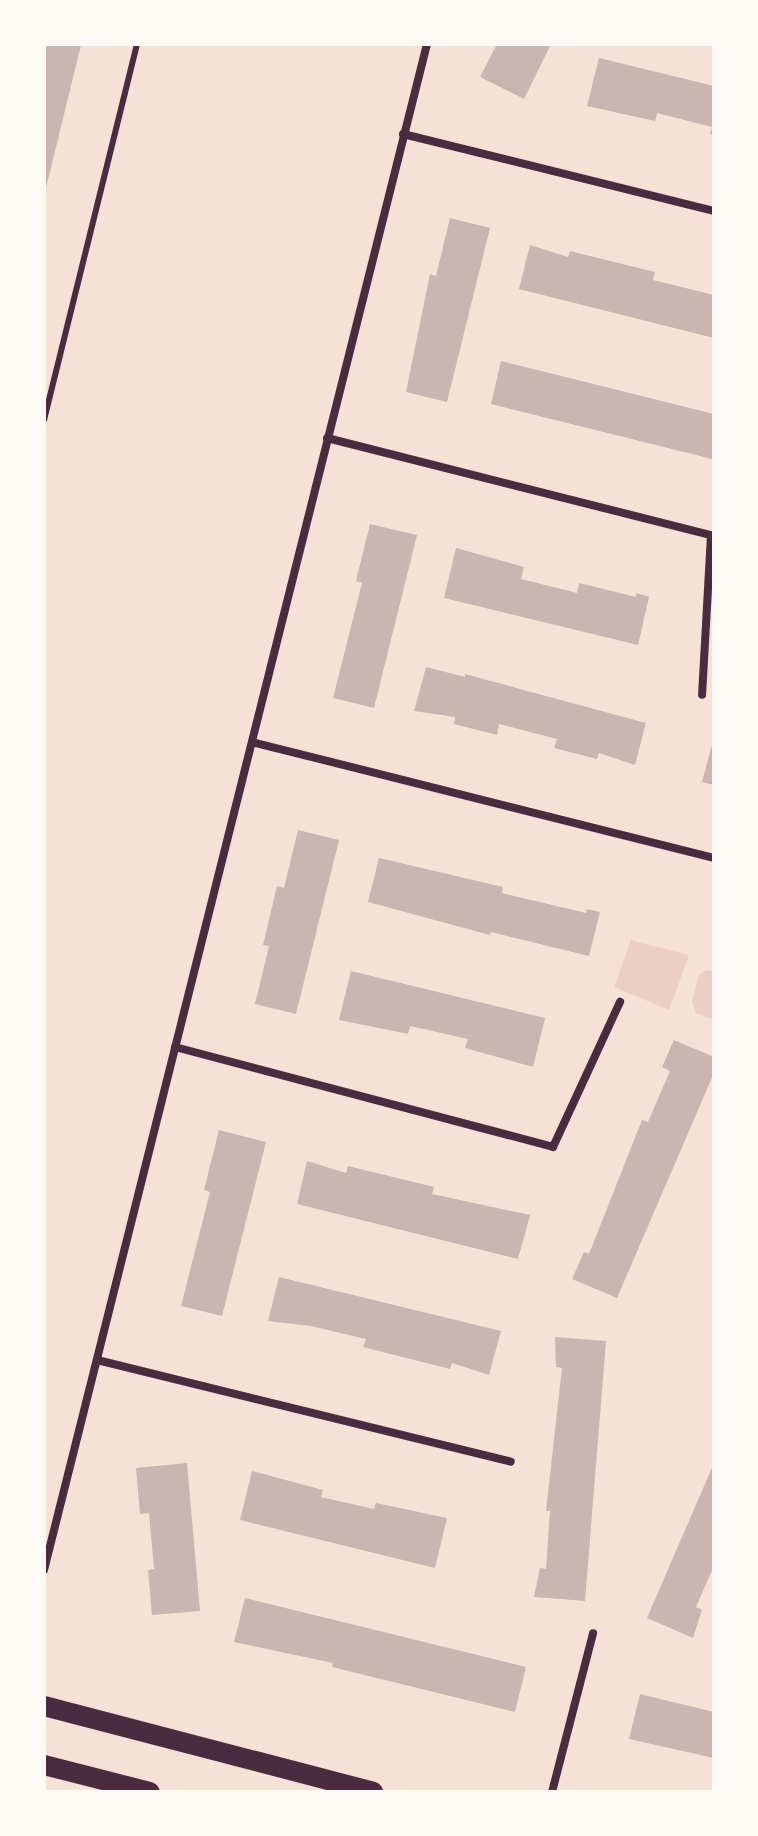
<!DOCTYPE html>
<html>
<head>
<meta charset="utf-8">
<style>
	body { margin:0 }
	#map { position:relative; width:758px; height:1836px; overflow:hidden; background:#f7e1d7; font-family:"Alegreya Sans",sans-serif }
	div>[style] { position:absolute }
	.green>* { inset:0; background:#ebcfc5 }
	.building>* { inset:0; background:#ccb4b1 }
	.service>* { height:6px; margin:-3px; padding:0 3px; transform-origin:3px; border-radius:3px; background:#4a2c40 }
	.minor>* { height:8px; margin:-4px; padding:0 4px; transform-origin:4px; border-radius:4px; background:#4a2c40 }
	.primary>* { height:20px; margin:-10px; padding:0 10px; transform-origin:10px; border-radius:10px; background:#4a2c40 }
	span { translate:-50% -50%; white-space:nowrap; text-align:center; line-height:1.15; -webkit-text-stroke:8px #fffaf5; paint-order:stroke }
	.frame { position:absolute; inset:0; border:46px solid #fffaf5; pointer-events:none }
</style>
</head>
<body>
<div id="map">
	<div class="green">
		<div style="clip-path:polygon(631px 940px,689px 955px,669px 1010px,614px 987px)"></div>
		<div style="clip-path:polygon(707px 970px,714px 972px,714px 1020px,696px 1013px,692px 1002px,699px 975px)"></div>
	</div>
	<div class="building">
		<div style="clip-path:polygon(44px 44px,81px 45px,45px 192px,44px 192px)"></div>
		<div style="clip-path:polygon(497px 44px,551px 44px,524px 99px,480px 77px)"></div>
		<div style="clip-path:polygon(599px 58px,714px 86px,714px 135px,710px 134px,712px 127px,657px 113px,655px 121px,587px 106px)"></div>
		<div style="clip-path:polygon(450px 218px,490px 228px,447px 402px,406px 392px,430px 274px,436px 276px)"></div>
		<div style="clip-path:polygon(530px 245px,568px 257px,570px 251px,655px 272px,653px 280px,714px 295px,714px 338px,519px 289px)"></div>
		<div style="clip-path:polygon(501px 361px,714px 414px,712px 459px,491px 404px)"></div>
		<div style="clip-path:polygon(370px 524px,417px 535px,374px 708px,333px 698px,362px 583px,356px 581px)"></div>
		<div style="clip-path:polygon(456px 548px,524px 567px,521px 579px,577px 593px,579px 583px,636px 597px,636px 593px,649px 597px,638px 645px,444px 598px)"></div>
		<div style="clip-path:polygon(426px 667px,465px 677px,465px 674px,646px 723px,635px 765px,599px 753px,597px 759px,554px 748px,557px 739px,499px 724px,497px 735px,454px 724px,455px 717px,414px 711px)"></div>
		<div style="clip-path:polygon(713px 741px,714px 741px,714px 785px,702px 782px)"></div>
		<div style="clip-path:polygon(298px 830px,339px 840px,296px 1014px,255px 1004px,269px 946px,263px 945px,277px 886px,284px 888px)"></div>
		<div style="clip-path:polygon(379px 858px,503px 887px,502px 893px,586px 913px,587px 909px,600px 912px,589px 956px,491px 932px,490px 935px,368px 902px)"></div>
		<div style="clip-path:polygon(351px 971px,545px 1018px,533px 1067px,465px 1048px,468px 1039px,410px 1026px,408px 1034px,339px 1020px)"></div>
		<div style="clip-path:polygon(674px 1040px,714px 1057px,714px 1073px,617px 1298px,572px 1279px,584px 1252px,589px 1254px,642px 1120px,648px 1122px,670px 1071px,662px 1067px)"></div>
		<div style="clip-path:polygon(219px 1130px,266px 1142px,222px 1316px,181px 1306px,210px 1192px,204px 1190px)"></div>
		<div style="clip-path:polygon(307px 1161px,346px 1173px,348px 1166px,434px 1187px,432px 1194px,530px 1215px,518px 1259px,297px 1204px)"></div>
		<div style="clip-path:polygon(279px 1277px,501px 1331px,489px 1375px,452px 1363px,450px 1369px,363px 1347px,366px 1339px,311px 1326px,268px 1321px)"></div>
		<div style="clip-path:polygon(555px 1337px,606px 1341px,585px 1601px,534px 1597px,540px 1568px,546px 1569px,550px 1511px,546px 1511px,562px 1368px,556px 1367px)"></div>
		<div style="clip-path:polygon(187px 1463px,200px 1611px,152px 1615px,148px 1570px,154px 1569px,149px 1513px,140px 1514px,136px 1468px)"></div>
		<div style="clip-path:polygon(714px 1463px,714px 1566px,696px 1607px,702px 1610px,693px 1638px,647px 1618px)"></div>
		<div style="clip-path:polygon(252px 1471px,323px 1490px,321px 1497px,374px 1509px,376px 1503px,447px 1518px,435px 1568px,240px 1520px)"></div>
		<div style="clip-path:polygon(245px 1598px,526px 1667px,515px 1712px,332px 1667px,333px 1663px,234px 1642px)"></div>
		<div style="clip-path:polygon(640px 1694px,714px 1712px,714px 1758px,629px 1739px)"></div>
	</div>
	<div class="service">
		<div style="left:44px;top:420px;width:387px;rotate:-76.1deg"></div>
	</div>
	<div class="minor">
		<div style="left:403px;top:134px;width:320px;rotate:13.9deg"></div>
		<div style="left:327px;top:438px;width:396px;rotate:14.2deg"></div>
		<div style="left:711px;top:535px;width:160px;rotate:93.2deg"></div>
		<div style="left:252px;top:742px;width:476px;rotate:14.1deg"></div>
		<div style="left:175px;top:1047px;width:391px;rotate:14.8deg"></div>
		<div style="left:553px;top:1147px;width:160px;rotate:-65.2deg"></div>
		<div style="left:97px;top:1360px;width:426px;rotate:13.8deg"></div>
		<div style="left:44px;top:1570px;width:1573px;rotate:-75.91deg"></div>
		<div style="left:552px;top:1792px;width:164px;rotate:-75.5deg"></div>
	</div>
	<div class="primary">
		<div style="left:44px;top:1706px;width:340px;rotate:14.6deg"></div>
		<div style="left:44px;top:1765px;width:109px;rotate:14.3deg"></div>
	</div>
	<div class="frame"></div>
</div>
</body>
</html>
